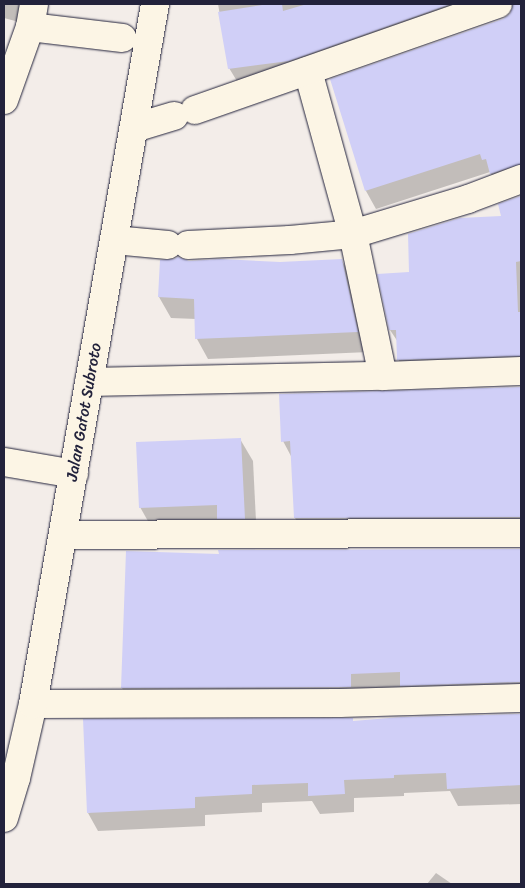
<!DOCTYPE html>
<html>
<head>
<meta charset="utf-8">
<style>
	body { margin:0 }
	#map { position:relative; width:525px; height:888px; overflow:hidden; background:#f3ede9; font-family:Sriracha,sans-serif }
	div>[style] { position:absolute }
	.shadow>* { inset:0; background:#0003 }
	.building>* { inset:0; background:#d0cff7 }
	.roads { filter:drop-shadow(0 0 1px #22223b) drop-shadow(0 0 1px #22223b) }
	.minor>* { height:28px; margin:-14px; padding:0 14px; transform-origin:14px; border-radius:14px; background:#fcf5e5 }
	span { translate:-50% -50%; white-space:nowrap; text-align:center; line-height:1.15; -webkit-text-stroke:4px #fcf5e5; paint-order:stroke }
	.street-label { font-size:16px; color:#22223b }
	.frame { position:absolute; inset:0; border:5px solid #22223b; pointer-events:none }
</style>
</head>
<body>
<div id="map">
	<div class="shadow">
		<div style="clip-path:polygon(4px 4px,39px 4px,34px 26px,4px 18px)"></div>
		<div style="clip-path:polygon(218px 4px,521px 4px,521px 185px,501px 192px,490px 172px,376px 209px,366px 191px,331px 80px,504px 20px,511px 15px,513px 7px,504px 7px,240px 86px,229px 68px)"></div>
		<div style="clip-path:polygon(521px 197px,521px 374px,409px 378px,398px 359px,398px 342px,390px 330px,411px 274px,502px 217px,499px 205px)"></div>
		<div style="clip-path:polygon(342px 261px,354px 281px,369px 352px,208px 359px,197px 339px,196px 319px,171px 318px,159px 297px,189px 262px,280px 264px)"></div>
		<div style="clip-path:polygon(521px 388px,521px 535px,306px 536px,295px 518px,292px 458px,283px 441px,281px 395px)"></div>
		<div style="clip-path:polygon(240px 439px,253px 461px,257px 541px,153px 530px,140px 507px)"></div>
		<div style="clip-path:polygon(521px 550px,521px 700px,133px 706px,122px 688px,220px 555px,220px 551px)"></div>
		<div style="clip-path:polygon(521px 715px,521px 804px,458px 806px,450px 791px,404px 793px,404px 796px,354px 798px,354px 812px,320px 814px,312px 801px,262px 803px,262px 812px,205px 815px,205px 826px,98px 831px,88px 813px,353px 722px,402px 718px)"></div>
		<div style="clip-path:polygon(436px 873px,452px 884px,427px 884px)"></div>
	</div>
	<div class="building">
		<div style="clip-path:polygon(269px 4px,282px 4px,283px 11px,307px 4px,451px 4px,289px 61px,228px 69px,218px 12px)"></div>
		<div style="clip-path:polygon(513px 4px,521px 4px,521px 164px,490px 174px,486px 159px,482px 160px,480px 154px,365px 191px,330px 79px,503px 19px,510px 14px)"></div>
		<div style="clip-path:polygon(521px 196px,521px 261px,516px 262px,518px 312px,521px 312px,521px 356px,397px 360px,396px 330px,389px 330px,377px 274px,409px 272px,408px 234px,460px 218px,501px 216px,498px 204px)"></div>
		<div style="clip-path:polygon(178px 257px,189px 261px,220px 259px,280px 262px,342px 259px,358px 332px,195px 339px,194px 299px,158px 297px,160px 260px,174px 259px)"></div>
		<div style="clip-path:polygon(521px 387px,521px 517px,294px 518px,290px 441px,281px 442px,279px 394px)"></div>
		<div style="clip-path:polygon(241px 438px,245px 519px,217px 519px,217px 505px,139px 508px,136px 442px)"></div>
		<div style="clip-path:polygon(521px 549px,521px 682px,400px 686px,400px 672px,351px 674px,351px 687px,121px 688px,126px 551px,219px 554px,218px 550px)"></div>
		<div style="clip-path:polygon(521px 714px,521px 785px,447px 789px,446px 773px,394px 775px,394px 778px,344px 780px,345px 794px,308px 796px,308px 783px,252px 785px,252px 794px,195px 797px,195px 808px,87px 813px,83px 719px,353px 718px,353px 721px,402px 717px)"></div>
	</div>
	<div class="roads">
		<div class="minor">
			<div style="left:30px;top:27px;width:93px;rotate:6.8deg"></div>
			<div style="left:308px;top:71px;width:169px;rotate:74.6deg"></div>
			<div style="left:353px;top:234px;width:145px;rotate:78.1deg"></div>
			<div style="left:4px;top:100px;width:77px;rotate:-70.4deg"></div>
			<div style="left:30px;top:27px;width:23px;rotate:-80deg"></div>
			<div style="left:195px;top:110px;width:321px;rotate:-19.3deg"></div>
			<div style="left:134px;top:128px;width:42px;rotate:-16.7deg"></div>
			<div style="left:114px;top:240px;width:54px;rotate:5.3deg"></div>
			<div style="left:188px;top:245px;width:102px;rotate:-2.8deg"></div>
			<div style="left:290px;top:240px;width:63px;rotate:-5.4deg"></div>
			<div style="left:353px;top:234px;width:120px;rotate:-16.9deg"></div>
			<div style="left:468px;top:199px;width:57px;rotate:-20.7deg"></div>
			<div style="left:89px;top:382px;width:294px;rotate:-1.2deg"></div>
			<div style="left:383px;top:376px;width:138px;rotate:-2.1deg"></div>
			<div style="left:4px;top:462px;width:71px;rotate:9.7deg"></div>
			<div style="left:63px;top:535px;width:458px;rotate:-0.3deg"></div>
			<div style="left:33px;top:704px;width:307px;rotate:-0.2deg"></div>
			<div style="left:340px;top:703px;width:181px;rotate:-1.6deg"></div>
			<div style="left:4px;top:818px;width:42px;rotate:-73.3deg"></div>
			<div style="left:16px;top:778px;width:76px;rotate:-77.1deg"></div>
			<div style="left:33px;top:704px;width:711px;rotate:-80.11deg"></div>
		</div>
	</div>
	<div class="street-label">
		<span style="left:84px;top:412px;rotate:-80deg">Jalan Gatot Subroto</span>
	</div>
	<div class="frame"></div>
</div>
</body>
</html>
